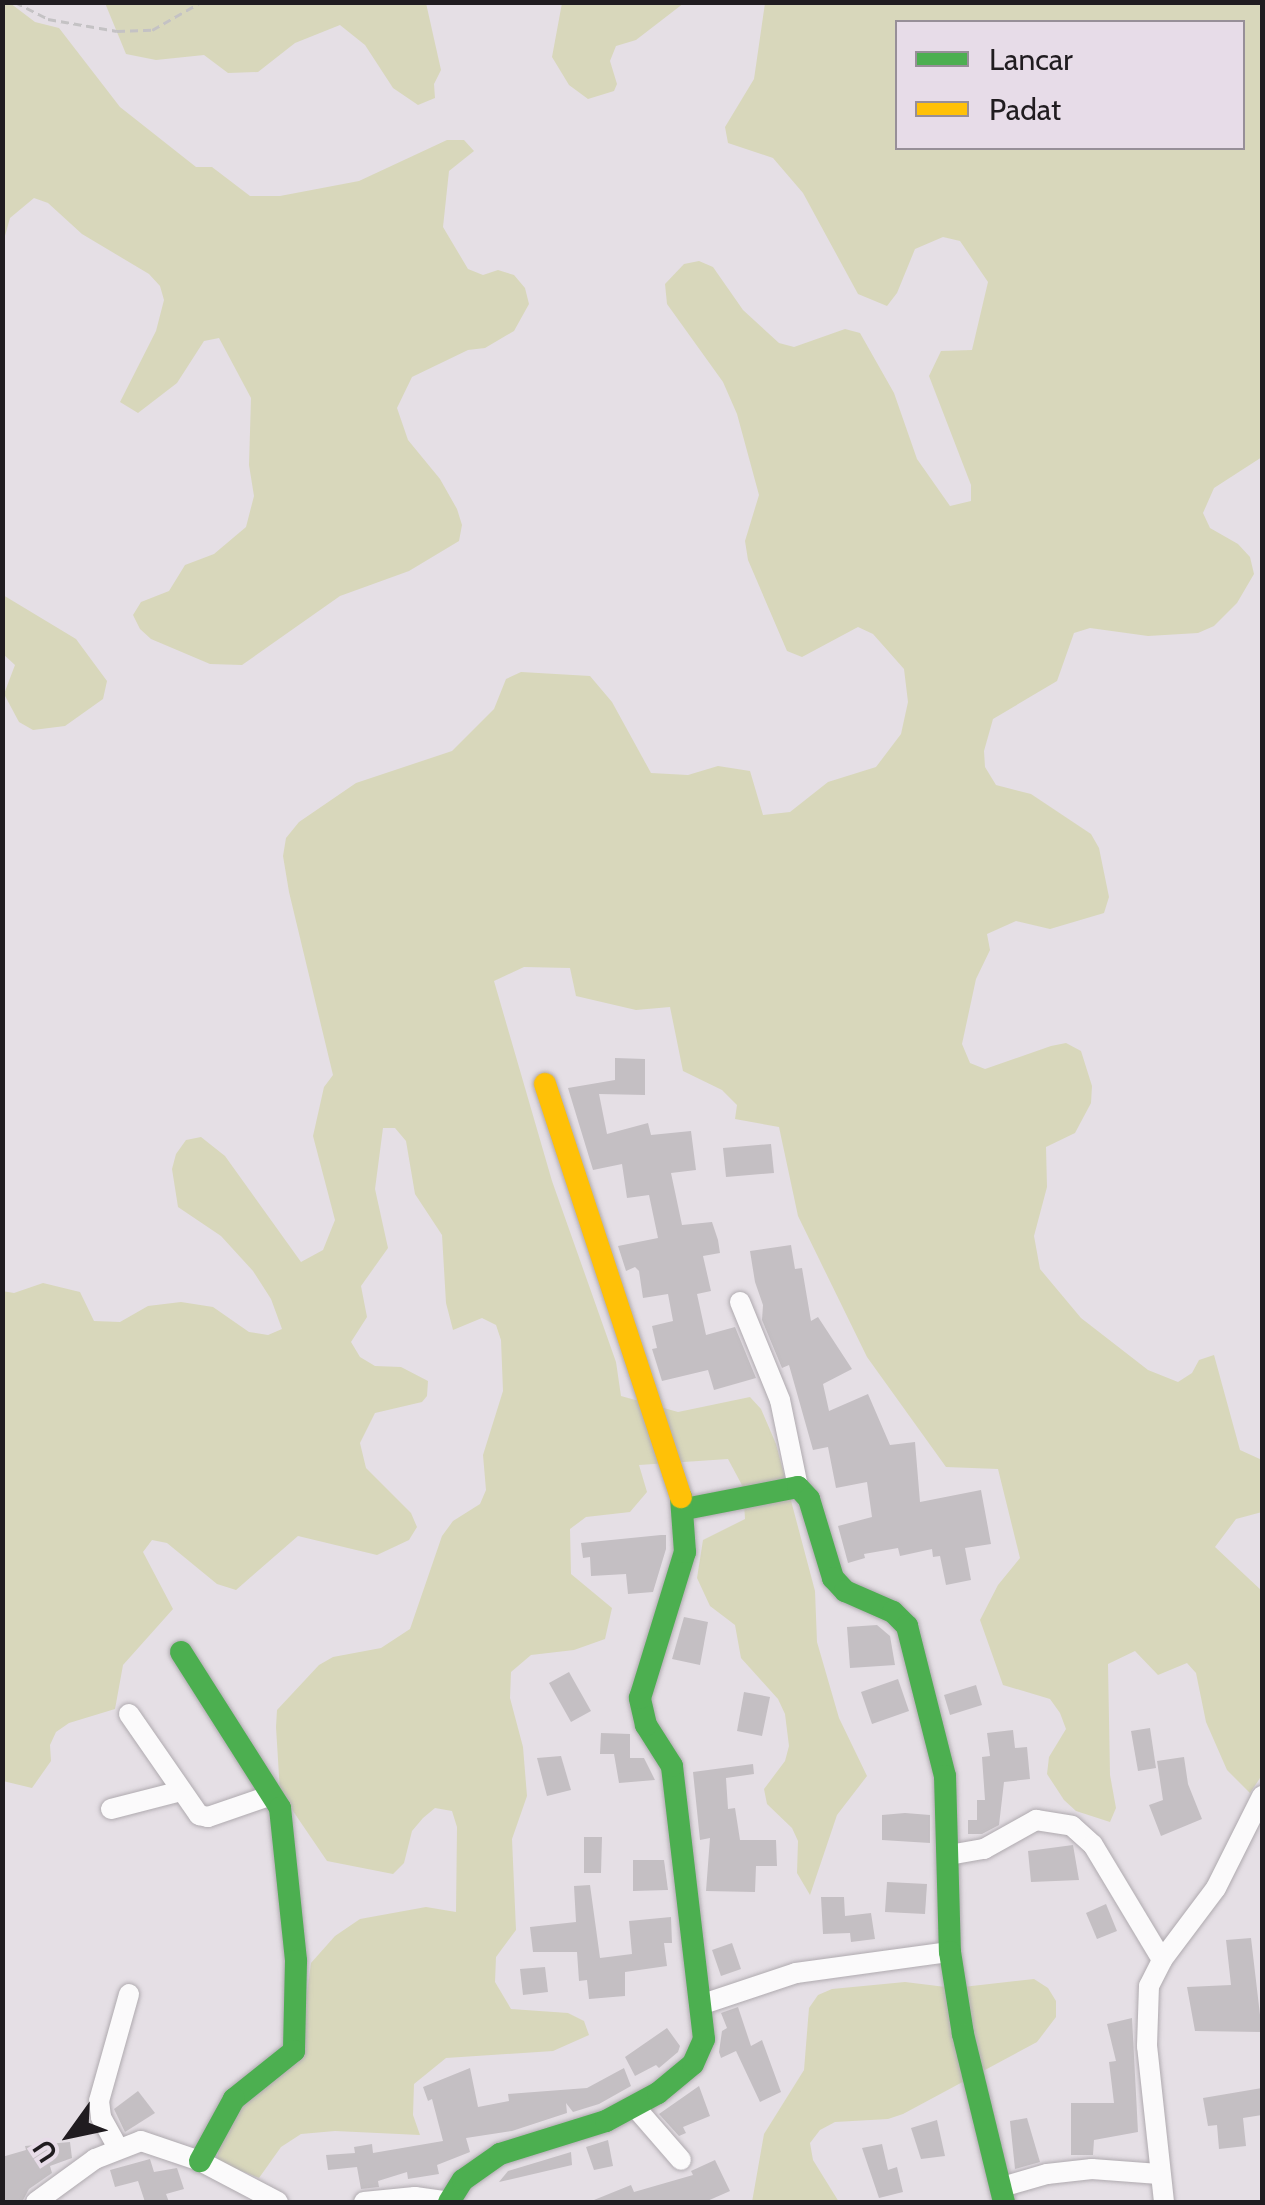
<!DOCTYPE html>
<html>
<head>
<meta charset="utf-8">
<style>
	body { margin:0 }
	#map { position:relative; width:1265px; height:2205px; overflow:hidden; background:#e5dfe5; font-family:Cabin,sans-serif }
	div>[style] { position:absolute }
	.green>* { inset:0; background:#d8d7bb }
	.building>* { inset:0; background:#c4bfc3 }
	.path>* { height:2.5px; margin-top:-1.25px; transform-origin:0; background:repeating-linear-gradient(90deg,#c4c2c4 0 8px,transparent 0 13px) }
	.roads { filter:drop-shadow(0 0 2px #afaaaf) drop-shadow(0 0 2px #afaaaf) }
	.street>* { height:20px; margin:-10px; padding:0 10px; transform-origin:10px; border-radius:10px; background:#fbfafb }
	.fast>* { height:22px; margin:-11px; padding:0 11px; transform-origin:11px; border-radius:11px; background:#4caf50 }
	.slow>* { height:22px; margin:-11px; padding:0 11px; transform-origin:11px; border-radius:11px; background:#ffc107 }
	span { translate:-50% -50%; white-space:nowrap; text-align:center; line-height:1.15; -webkit-text-stroke:8px #e7dce8; paint-order:stroke }
	.frame { position:absolute; inset:0; border:5px solid #201c20; pointer-events:none }
	.legend { position:absolute; left:895px; top:20px; width:350px; height:130px; box-sizing:border-box; background:#e7dce8; border:2px solid #978f98; margin:0; padding:12px 18px; list-style:none; font-size:30px; color:#201c20 }
	.legend li { display:flex; align-items:center; gap:20px; height:50px }
	.legend b { width:50px; border:2px solid #978f98 }
	.north { position:absolute; left:20px; top:2085px; width:100px; height:100px; -webkit-text-stroke:8px #e7dce8; paint-order:stroke; rotate:237deg; font-size:28px; font-weight:700; line-height:40px; text-align:center; color:#201c20 }
	.north::after { content:''; display:block; margin:auto; width:35px; height:45px; background:#201c20; clip-path:polygon(50% 0,100% 100%,50% 72%,0 100%) }
</style>
</head>
<body>
<div id="map">
	<div class="green">
		<div style="clip-path:polygon(3px 2px,10px 3px,35px 22px,59px 28px,120px 107px,196px 167px,212px 167px,250px 196px,280px 196px,359px 181px,447px 140px,464px 140px,474px 151px,449px 171px,443px 227px,468px 269px,483px 275px,498px 270px,514px 275px,525px 288px,529px 304px,514px 331px,485px 348px,468px 350px,412px 377px,397px 408px,408px 440px,440px 479px,457px 509px,462px 525px,459px 541px,409px 571px,340px 596px,242px 665px,210px 664px,151px 639px,140px 629px,133px 615px,141px 602px,169px 591px,185px 565px,214px 554px,246px 527px,254px 496px,249px 465px,251px 398px,219px 338px,204px 341px,177px 383px,138px 413px,120px 402px,156px 331px,164px 300px,160px 286px,149px 274px,82px 234px,48px 203px,34px 198px,10px 218px,3px 243px)"></div>
		<div style="clip-path:polygon(105px 3px,426px 3px,441px 70px,434px 84px,435px 98px,418px 105px,393px 88px,365px 45px,340px 25px,295px 43px,258px 72px,228px 73px,204px 55px,156px 60px,126px 54px)"></div>
		<div style="clip-path:polygon(562px 3px,562px 2px,684px 3px,636px 40px,616px 46px,610px 61px,617px 84px,614px 91px,588px 99px,569px 85px,552px 57px)"></div>
		<div style="clip-path:polygon(evenodd,765px 3px,1262px 3px,1262px 457px,1214px 488px,1203px 513px,1210px 528px,1238px 544px,1250px 557px,1254px 574px,1237px 603px,1214px 626px,1198px 633px,1148px 636px,1090px 628px,1074px 633px,1057px 681px,993px 719px,984px 751px,985px 767px,996px 785px,1031px 794px,1091px 834px,1099px 848px,1109px 897px,1104px 913px,1050px 929px,1016px 921px,987px 934px,990px 950px,976px 979px,962px 1044px,970px 1063px,985px 1069px,1051px 1046px,1066px 1043px,1081px 1051px,1092px 1086px,1091px 1103px,1075px 1133px,1046px 1147px,1047px 1187px,1034px 1236px,1040px 1269px,1081px 1318px,1148px 1370px,1178px 1382px,1192px 1373px,1199px 1360px,1214px 1355px,1240px 1450px,1262px 1460px,1262px 1512px,1236px 1519px,1215px 1547px,1262px 1591px,1262px 1775px,1250px 1793px,1227px 1770px,1206px 1722px,1196px 1673px,1187px 1663px,1158px 1675px,1135px 1651px,1108px 1664px,1110px 1775px,1116px 1808px,1110px 1822px,1076px 1811px,1064px 1800px,1047px 1774px,1049px 1757px,1066px 1729px,1060px 1713px,1050px 1699px,1003px 1685px,980px 1620px,998px 1585px,1020px 1558px,998px 1469px,946px 1467px,867px 1357px,798px 1216px,779px 1127px,735px 1119px,737px 1105px,722px 1090px,683px 1071px,670px 1007px,636px 1010px,576px 996px,570px 968px,524px 967px,494px 981px,552px 1181px,616px 1362px,621px 1396px,678px 1412px,750px 1397px,761px 1409px,776px 1444px,815px 1591px,817px 1642px,839px 1718px,867px 1776px,837px 1815px,810px 1895px,797px 1873px,798px 1841px,792px 1828px,767px 1804px,764px 1789px,785px 1761px,789px 1746px,785px 1714px,778px 1699px,741px 1658px,735px 1625px,710px 1606px,697px 1578px,703px 1540px,745px 1519px,743px 1487px,728px 1459px,639px 1465px,647px 1492px,630px 1512px,586px 1517px,570px 1529px,571px 1574px,612px 1608px,605px 1639px,574px 1650px,531px 1655px,511px 1672px,510px 1698px,523px 1747px,527px 1796px,512px 1839px,516px 1930px,496px 1957px,495px 1982px,511px 2009px,568px 2013px,584px 2021px,589px 2035px,553px 2051px,446px 2058px,414px 2084px,413px 2115px,420px 2135px,335px 2131px,301px 2134px,281px 2147px,259px 2178px,217px 2161px,222px 2123px,298px 2060px,311px 1963px,335px 1936px,360px 1919px,426px 1907px,456px 1912px,457px 1827px,452px 1811px,435px 1808px,423px 1818px,412px 1831px,404px 1863px,393px 1874px,327px 1861px,280px 1792px,276px 1727px,277px 1710px,319px 1665px,333px 1657px,381px 1648px,410px 1629px,442px 1536px,453px 1521px,480px 1504px,486px 1490px,483px 1455px,503px 1391px,501px 1340px,496px 1325px,482px 1318px,453px 1330px,446px 1303px,442px 1235px,415px 1194px,406px 1141px,395px 1128px,383px 1128px,375px 1189px,388px 1248px,361px 1286px,367px 1317px,351px 1342px,360px 1357px,375px 1366px,401px 1367px,428px 1381px,427px 1396px,422px 1402px,375px 1413px,360px 1443px,366px 1468px,411px 1513px,417px 1527px,409px 1540px,377px 1555px,298px 1536px,236px 1590px,217px 1584px,167px 1543px,152px 1540px,143px 1552px,173px 1609px,123px 1665px,115px 1709px,69px 1723px,56px 1732px,50px 1745px,51px 1761px,32px 1788px,3px 1781px,2px 1291px,14px 1293px,43px 1283px,80px 1292px,94px 1321px,120px 1322px,148px 1306px,181px 1302px,213px 1307px,249px 1332px,268px 1335px,282px 1329px,271px 1299px,253px 1271px,221px 1236px,178px 1207px,172px 1169px,176px 1154px,186px 1140px,201px 1137px,225px 1156px,301px 1262px,323px 1250px,335px 1220px,313px 1136px,324px 1087px,333px 1075px,289px 892px,283px 856px,286px 838px,299px 822px,356px 783px,452px 751px,494px 709px,506px 679px,521px 672px,590px 676px,612px 702px,651px 773px,688px 775px,718px 766px,750px 771px,763px 815px,790px 812px,828px 782px,876px 767px,901px 734px,908px 702px,904px 669px,873px 634px,858px 627px,802px 657px,787px 651px,748px 560px,745px 541px,759px 495px,737px 414px,723px 382px,667px 304px,665px 284px,684px 264px,699px 261px,713px 267px,743px 310px,779px 343px,794px 347px,845px 329px,860px 333px,894px 393px,917px 459px,950px 506px,971px 501px,971px 485px,929px 376px,941px 351px,972px 350px,988px 282px,960px 241px,943px 237px,915px 249px,897px 293px,887px 306px,858px 294px,803px 193px,773px 158px,728px 143px,725px 127px,754px 79px,765px 3px,898px 22px,1242px 22px,1242px 148px,898px 148px,898px 22px)"></div>
		<div style="clip-path:polygon(3px 595px,76px 639px,107px 681px,103px 699px,65px 726px,33px 730px,19px 722px,4px 694px,15px 665px,3px 654px)"></div>
		<div style="clip-path:polygon(1034px 1979px,1048px 1988px,1056px 2001px,1056px 2017px,1037px 2042px,903px 2114px,888px 2119px,835px 2122px,820px 2130px,810px 2143px,813px 2160px,839px 2202px,752px 2202px,764px 2134px,804px 2070px,809px 2008px,818px 1995px,832px 1989px,905px 1982px,954px 1988px)"></div>
	</div>
	<div class="building">
		<div style="clip-path:polygon(615px 1058px,645px 1059px,645px 1095px,599px 1094px,607px 1134px,648px 1123px,651px 1135px,691px 1131px,696px 1170px,671px 1173px,682px 1225px,712px 1222px,718px 1240px,720px 1253px,703px 1256px,711px 1291px,697px 1294px,706px 1335px,735px 1327px,756px 1378px,714px 1390px,708px 1370px,662px 1381px,652px 1349px,657px 1348px,652px 1326px,673px 1321px,668px 1294px,643px 1298px,639px 1271px,635px 1267px,626px 1271px,618px 1246px,658px 1238px,649px 1195px,627px 1198px,622px 1164px,593px 1170px,568px 1088px,615px 1080px)"></div>
		<div style="clip-path:polygon(771px 1144px,774px 1173px,726px 1177px,723px 1148px)"></div>
		<div style="clip-path:polygon(791px 1245px,795px 1269px,802px 1268px,811px 1321px,818px 1317px,852px 1369px,823px 1384px,829px 1411px,868px 1394px,890px 1445px,915px 1442px,920px 1502px,981px 1490px,991px 1544px,965px 1548px,971px 1580px,946px 1585px,940px 1556px,933px 1557px,932px 1549px,900px 1556px,898px 1548px,864px 1554px,865px 1558px,848px 1563px,838px 1526px,872px 1517px,867px 1482px,836px 1488px,828px 1447px,813px 1450px,789px 1365px,782px 1368px,762px 1320px,763px 1305px,755px 1282px,750px 1251px)"></div>
		<div style="clip-path:polygon(661px 1535px,666px 1535px,666px 1549px,653px 1592px,628px 1594px,626px 1574px,591px 1576px,590px 1557px,583px 1558px,581px 1543px)"></div>
		<div style="clip-path:polygon(684px 1617px,708px 1622px,700px 1665px,672px 1659px)"></div>
		<div style="clip-path:polygon(877px 1625px,890px 1636px,895px 1665px,850px 1668px,847px 1627px)"></div>
		<div style="clip-path:polygon(569px 1672px,591px 1711px,571px 1722px,549px 1683px)"></div>
		<div style="clip-path:polygon(898px 1679px,909px 1711px,872px 1724px,861px 1692px)"></div>
		<div style="clip-path:polygon(976px 1685px,982px 1705px,950px 1715px,944px 1695px)"></div>
		<div style="clip-path:polygon(744px 1692px,770px 1697px,762px 1736px,737px 1731px)"></div>
		<div style="clip-path:polygon(1150px 1728px,1156px 1768px,1138px 1771px,1131px 1731px)"></div>
		<div style="clip-path:polygon(1013px 1730px,1015px 1748px,1027px 1747px,1030px 1779px,1004px 1782px,999px 1825px,982px 1834px,968px 1834px,968px 1820px,977px 1820px,977px 1800px,985px 1800px,982px 1757px,990px 1756px,987px 1733px)"></div>
		<div style="clip-path:polygon(601px 1733px,630px 1734px,630px 1758px,644px 1758px,655px 1780px,619px 1783px,614px 1754px,600px 1754px)"></div>
		<div style="clip-path:polygon(561px 1756px,571px 1790px,547px 1796px,537px 1758px)"></div>
		<div style="clip-path:polygon(1184px 1757px,1188px 1784px,1202px 1819px,1161px 1836px,1149px 1805px,1163px 1800px,1157px 1761px)"></div>
		<div style="clip-path:polygon(753px 1764px,754px 1774px,726px 1778px,728px 1809px,735px 1808px,740px 1840px,776px 1840px,777px 1866px,756px 1866px,755px 1892px,706px 1891px,710px 1838px,700px 1840px,693px 1772px)"></div>
		<div style="clip-path:polygon(905px 1813px,930px 1815px,930px 1843px,882px 1840px,882px 1815px)"></div>
		<div style="clip-path:polygon(584px 1837px,602px 1837px,601px 1873px,584px 1873px)"></div>
		<div style="clip-path:polygon(1073px 1845px,1079px 1880px,1031px 1882px,1028px 1851px)"></div>
		<div style="clip-path:polygon(633px 1860px,664px 1860px,668px 1890px,633px 1891px)"></div>
		<div style="clip-path:polygon(887px 1882px,927px 1884px,925px 1914px,885px 1912px)"></div>
		<div style="clip-path:polygon(590px 1885px,600px 1958px,632px 1954px,629px 1921px,671px 1917px,672px 1943px,664px 1943px,667px 1966px,625px 1972px,625px 1996px,589px 1999px,587px 1980px,579px 1981px,577px 1952px,533px 1952px,530px 1927px,576px 1922px,574px 1886px)"></div>
		<div style="clip-path:polygon(821px 1897px,844px 1897px,845px 1916px,871px 1913px,875px 1939px,851px 1942px,850px 1933px,823px 1934px)"></div>
		<div style="clip-path:polygon(1106px 1904px,1117px 1931px,1097px 1939px,1086px 1913px)"></div>
		<div style="clip-path:polygon(1251px 1938px,1262px 2032px,1195px 2031px,1187px 1987px,1231px 1985px,1226px 1940px)"></div>
		<div style="clip-path:polygon(732px 1943px,741px 1969px,721px 1976px,712px 1950px)"></div>
		<div style="clip-path:polygon(545px 1967px,548px 1992px,523px 1995px,520px 1969px)"></div>
		<div style="clip-path:polygon(738px 2007px,751px 2046px,762px 2040px,781px 2092px,760px 2102px,736px 2051px,721px 2058px,719px 2052px,722px 2031px,727px 2028px,721px 2013px)"></div>
		<div style="clip-path:polygon(1132px 2018px,1138px 2132px,1094px 2140px,1093px 2155px,1071px 2155px,1071px 2103px,1114px 2103px,1109px 2062px,1116px 2061px,1107px 2024px)"></div>
		<div style="clip-path:polygon(667px 2028px,680px 2046px,678px 2052px,659px 2068px,656px 2065px,635px 2076px,625px 2057px)"></div>
		<div style="clip-path:polygon(470px 2068px,478px 2107px,509px 2101px,508px 2094px,587px 2088px,624px 2068px,631px 2086px,599px 2104px,573px 2112px,566px 2103px,567px 2113px,512px 2131px,466px 2138px,470px 2152px,437px 2165px,439px 2174px,408px 2179px,407px 2172px,378px 2181px,379px 2187px,361px 2189px,357px 2167px,328px 2170px,326px 2155px,355px 2153px,354px 2147px,372px 2144px,373px 2153px,443px 2141px,432px 2099px,428px 2101px,423px 2087px)"></div>
		<div style="clip-path:polygon(699px 2086px,710px 2116px,683px 2127px,686px 2133px,679px 2136px,659px 2114px)"></div>
		<div style="clip-path:polygon(1262px 2088px,1262px 2115px,1243px 2118px,1246px 2146px,1219px 2149px,1217px 2125px,1208px 2126px,1203px 2098px)"></div>
		<div style="clip-path:polygon(138px 2091px,155px 2113px,125px 2132px,114px 2109px)"></div>
		<div style="clip-path:polygon(1027px 2118px,1040px 2162px,1015px 2169px,1010px 2121px)"></div>
		<div style="clip-path:polygon(937px 2120px,945px 2156px,921px 2159px,911px 2128px)"></div>
		<div style="clip-path:polygon(608px 2140px,613px 2166px,594px 2170px,586px 2147px)"></div>
		<div style="clip-path:polygon(70px 2142px,72px 2158px,50px 2166px,52px 2173px,29px 2189px,22px 2202px,5px 2202px,2px 2157px,26px 2150px,25px 2146px)"></div>
		<div style="clip-path:polygon(882px 2144px,888px 2170px,897px 2167px,903px 2192px,879px 2198px,862px 2148px)"></div>
		<div style="clip-path:polygon(571px 2152px,572px 2165px,499px 2182px,508px 2171px)"></div>
		<div style="clip-path:polygon(150px 2159px,154px 2172px,177px 2168px,184px 2189px,166px 2194px,169px 2202px,145px 2202px,138px 2181px,115px 2187px,110px 2170px)"></div>
		<div style="clip-path:polygon(715px 2160px,730px 2191px,705px 2202px,589px 2202px,631px 2185px,634px 2192px,693px 2175px,691px 2171px)"></div>
	</div>
	<div class="path">
		<div style="left:15px;top:2px;width:37px;rotate:27deg"></div>
		<div style="left:48px;top:19px;width:70px;rotate:9.9deg"></div>
		<div style="left:117px;top:31px;width:35px;rotate:-2deg"></div>
		<div style="left:152px;top:30px;width:56px;rotate:-29.7deg"></div>
	</div>
	<div class="roads">
		<div class="street">
			<div style="left:740px;top:1302px;width:106px;rotate:67.8deg"></div>
			<div style="left:780px;top:1400px;width:89px;rotate:78.3deg"></div>
			<div style="left:129px;top:1714px;width:123px;rotate:55.3deg"></div>
			<div style="left:199px;top:1815px;width:9px;rotate:13deg"></div>
			<div style="left:208px;top:1817px;width:68px;rotate:-19deg"></div>
			<div style="left:111px;top:1809px;width:72px;rotate:-14.4deg"></div>
			<div style="left:949px;top:1855px;width:36px;rotate:-10deg"></div>
			<div style="left:984px;top:1849px;width:60px;rotate:-29.1deg"></div>
			<div style="left:1036px;top:1820px;width:36px;rotate:9deg"></div>
			<div style="left:1072px;top:1826px;width:28px;rotate:42deg"></div>
			<div style="left:1093px;top:1845px;width:134px;rotate:59deg"></div>
			<div style="left:703px;top:2004px;width:98px;rotate:-18.4deg"></div>
			<div style="left:796px;top:1973px;width:155px;rotate:-7.8deg"></div>
			<div style="left:635px;top:2107px;width:70px;rotate:49deg"></div>
			<div style="left:118px;top:2148px;width:35px;rotate:-119deg"></div>
			<div style="left:101px;top:2117px;width:16px;rotate:-97deg"></div>
			<div style="left:99px;top:2101px;width:111px;rotate:-74.3deg"></div>
			<div style="left:1002px;top:2187px;width:47px;rotate:-16.1deg"></div>
			<div style="left:1047px;top:2174px;width:45px;rotate:-6.3deg"></div>
			<div style="left:1092px;top:2169px;width:67px;rotate:4.3deg"></div>
			<div style="left:36px;top:2202px;width:73px;rotate:-36.1deg"></div>
			<div style="left:95px;top:2159px;width:49px;rotate:-21.4deg"></div>
			<div style="left:141px;top:2141px;width:62px;rotate:18.7deg"></div>
			<div style="left:200px;top:2161px;width:88px;rotate:27.7deg"></div>
			<div style="left:364px;top:2202px;width:51px;rotate:-5.6deg"></div>
			<div style="left:415px;top:2197px;width:34px;rotate:8deg"></div>
			<div style="left:1164px;top:2202px;width:157px;rotate:-96.2deg"></div>
			<div style="left:1147px;top:2046px;width:60px;rotate:-88.1deg"></div>
			<div style="left:1149px;top:1986px;width:29px;rotate:-63deg"></div>
			<div style="left:1162px;top:1960px;width:90px;rotate:-53.1deg"></div>
			<div style="left:1216px;top:1888px;width:103px;rotate:-63.4deg"></div>
		</div>
		<div class="fast">
			<div style="left:685px;top:1509px;width:115px;rotate:-11deg"></div>
			<div style="left:798px;top:1487px;width:16px;rotate:47deg"></div>
			<div style="left:809px;top:1499px;width:83px;rotate:73.1deg"></div>
			<div style="left:833px;top:1578px;width:18px;rotate:47deg"></div>
			<div style="left:845px;top:1591px;width:52px;rotate:23.6deg"></div>
			<div style="left:893px;top:1612px;width:20px;rotate:45deg"></div>
			<div style="left:907px;top:1626px;width:155px;rotate:75.8deg"></div>
			<div style="left:945px;top:1776px;width:176px;rotate:88.4deg"></div>
			<div style="left:950px;top:1952px;width:83px;rotate:81deg"></div>
			<div style="left:963px;top:2034px;width:173px;rotate:76.3deg"></div>
			<div style="left:181px;top:1652px;width:185px;rotate:57.6deg"></div>
			<div style="left:280px;top:1808px;width:154px;rotate:84deg"></div>
			<div style="left:296px;top:1961px;width:90px;rotate:91.3deg"></div>
			<div style="left:294px;top:2051px;width:77px;rotate:141.3deg"></div>
			<div style="left:234px;top:2099px;width:71px;rotate:118.7deg"></div>
			<div style="left:449px;top:2202px;width:26px;rotate:-58deg"></div>
			<div style="left:463px;top:2180px;width:45px;rotate:-35.1deg"></div>
			<div style="left:500px;top:2154px;width:111px;rotate:-17.3deg"></div>
			<div style="left:606px;top:2121px;width:59px;rotate:-28.3deg"></div>
			<div style="left:658px;top:2093px;width:45px;rotate:-39.6deg"></div>
			<div style="left:693px;top:2064px;width:27px;rotate:-66deg"></div>
			<div style="left:704px;top:2039px;width:275px;rotate:-96.7deg"></div>
			<div style="left:672px;top:1766px;width:49px;rotate:-122.4deg"></div>
			<div style="left:646px;top:1725px;width:28px;rotate:-103deg"></div>
			<div style="left:640px;top:1698px;width:153px;rotate:-72.9deg"></div>
			<div style="left:685px;top:1552px;width:55px;rotate:-94.2deg"></div>
		</div>
		<div class="slow">
			<div style="left:545px;top:1084px;width:435px;rotate:71.8deg"></div>
		</div>
	</div>
	<div class="frame"></div>
	<ul class="legend">
	<li><b style="height:12px;background:#4caf50"></b>Lancar</li>
	<li><b style="height:12px;background:#ffc107"></b>Padat</li>
	</ul>
	<div class="north">U</div>
</div>
</body>
</html>
